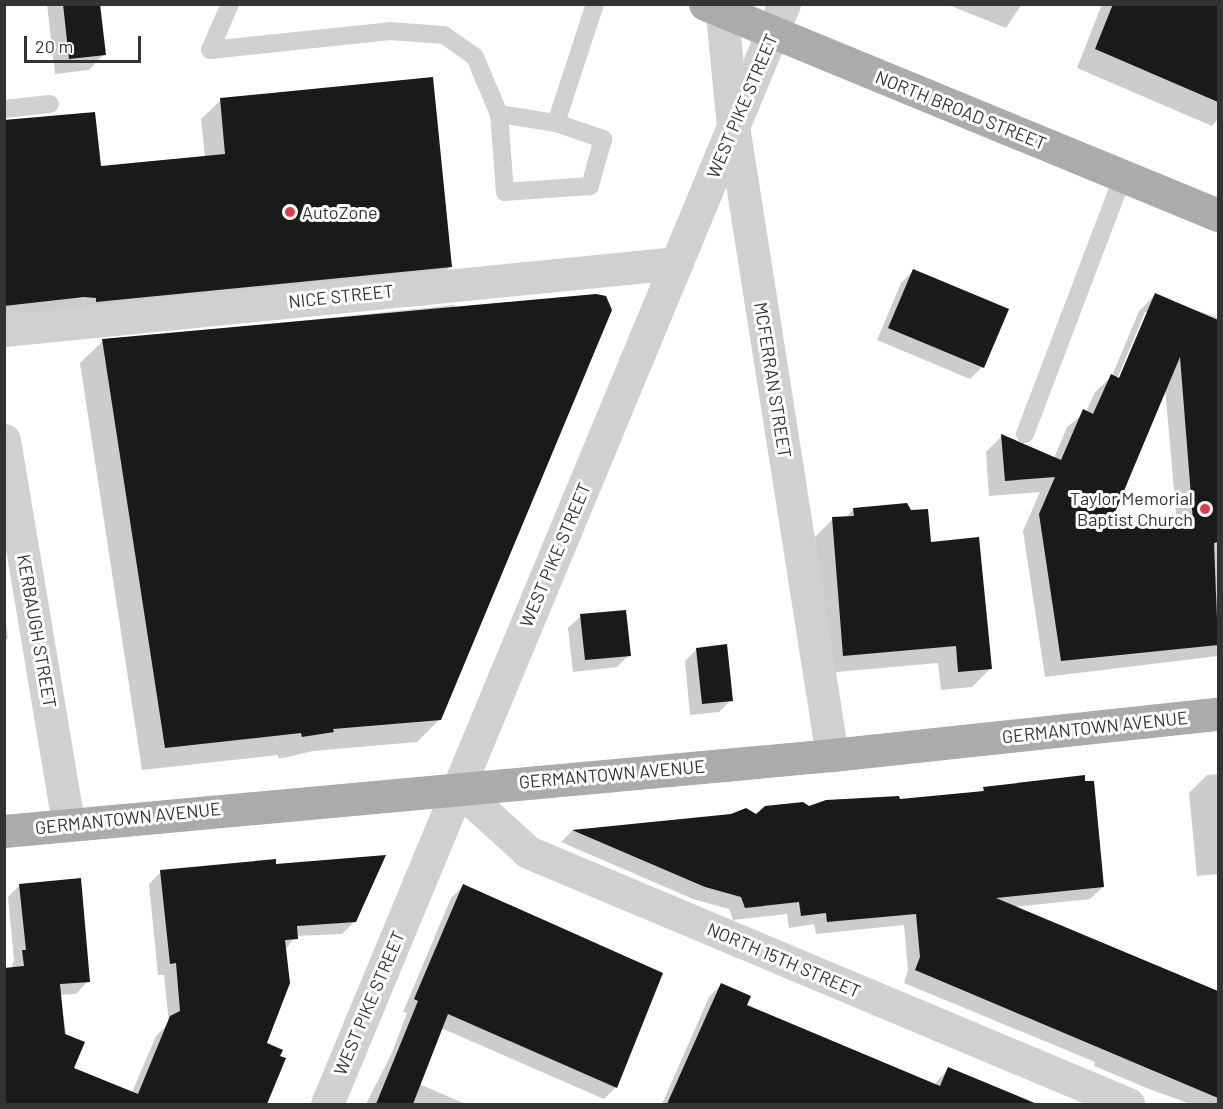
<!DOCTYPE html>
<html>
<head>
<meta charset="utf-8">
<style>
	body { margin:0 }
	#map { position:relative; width:1223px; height:1109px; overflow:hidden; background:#fff; font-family:Barlow,sans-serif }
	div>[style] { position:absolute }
	.shadow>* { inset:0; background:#0003 }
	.building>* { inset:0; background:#1a1a1a }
	.service>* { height:18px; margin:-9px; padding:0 9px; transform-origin:9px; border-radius:9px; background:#d0d0d0 }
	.minor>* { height:33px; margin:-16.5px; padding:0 16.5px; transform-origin:16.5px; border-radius:16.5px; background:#d0d0d0 }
	.primary>* { height:33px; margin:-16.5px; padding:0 16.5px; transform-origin:16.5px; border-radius:16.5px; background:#ababab }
	.dots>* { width:16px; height:16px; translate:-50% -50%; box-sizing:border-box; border:3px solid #fff; border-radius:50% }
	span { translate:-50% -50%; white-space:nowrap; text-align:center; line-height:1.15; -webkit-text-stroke:6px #fff; paint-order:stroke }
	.street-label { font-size:18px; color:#333 }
	.poi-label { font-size:18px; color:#333 }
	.left { translate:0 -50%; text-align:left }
	.right { translate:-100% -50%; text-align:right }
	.frame { position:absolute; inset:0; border:6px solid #333; pointer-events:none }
	.scale { position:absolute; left:24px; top:36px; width:117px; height:27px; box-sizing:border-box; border:3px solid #333; border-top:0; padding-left:8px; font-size:18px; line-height:21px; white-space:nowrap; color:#333; -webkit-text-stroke:4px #fff; paint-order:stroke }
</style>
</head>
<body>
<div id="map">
	<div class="shadow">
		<div style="clip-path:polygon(47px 4px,99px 4px,104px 54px,89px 70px,55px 74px)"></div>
		<div style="clip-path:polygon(946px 4px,1022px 4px,1006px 28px)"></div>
		<div style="clip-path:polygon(1102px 4px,1218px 4px,1218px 119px,1212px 126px,1077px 68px)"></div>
		<div style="clip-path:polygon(221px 100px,451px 266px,431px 285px,4px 323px,4px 122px,99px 168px,205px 157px,201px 119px)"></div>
		<div style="clip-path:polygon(913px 271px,982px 367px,970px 379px,877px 340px,901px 283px)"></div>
		<div style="clip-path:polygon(evenodd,1155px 295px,1218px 318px,1218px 460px,1209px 483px,1218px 482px,1218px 656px,1045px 677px,1023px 531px,1040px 492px,989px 496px,986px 452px,1002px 436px,1054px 458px,1067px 427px,1086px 412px,1095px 392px,1112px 376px,1139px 311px,1155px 295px,1145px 312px,1149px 312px,1118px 385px,1115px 384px,1145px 312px,1155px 295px,1165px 388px,1177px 524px,1106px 531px,1165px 388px)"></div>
		<div style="clip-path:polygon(455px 305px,440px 719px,417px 742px,313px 751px,279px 759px,278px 755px,142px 770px,80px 363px,103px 341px)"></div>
		<div style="clip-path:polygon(853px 510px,910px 512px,930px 543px,990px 669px,972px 687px,941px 690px,938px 663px,825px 673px,815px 537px,833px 519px,845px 518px)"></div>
		<div style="clip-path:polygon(4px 609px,8px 638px,4px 642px)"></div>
		<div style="clip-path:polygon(581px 616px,629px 655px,617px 667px,573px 672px,568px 628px)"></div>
		<div style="clip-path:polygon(697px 649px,731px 700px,719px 712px,690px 715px,685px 661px)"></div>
		<div style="clip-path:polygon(1218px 774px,1218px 874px,1197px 876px,1189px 793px,1207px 775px)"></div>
		<div style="clip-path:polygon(984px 789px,1103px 887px,1090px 899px,1013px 907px,1218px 992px,1218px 1104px,1190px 1104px,1144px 1087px,1094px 1066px,1095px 1062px,904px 983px,908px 970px,904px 925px,816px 934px,814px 924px,789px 928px,787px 914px,733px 920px,729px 909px,693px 899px,561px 842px,572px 831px,979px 793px)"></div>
		<div style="clip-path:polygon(275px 866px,355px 921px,342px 934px,296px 936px,285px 950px,265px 1044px,283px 1059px,263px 1104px,127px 1104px,156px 1036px,169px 1023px,164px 975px,158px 975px,149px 884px,161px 872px)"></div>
		<div style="clip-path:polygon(20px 885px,88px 981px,76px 994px,60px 995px,72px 1069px,79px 1072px,65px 1104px,4px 1104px,4px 969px,11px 969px,14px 960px,8px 897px)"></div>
		<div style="clip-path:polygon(463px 886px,616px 1087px,604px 1099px,441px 1028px,419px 1084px,466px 1104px,366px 1104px,391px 1055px,407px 1013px,403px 1012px,451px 898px)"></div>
		<div style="clip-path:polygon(721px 985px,745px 1006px,934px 1085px,948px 1069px,1011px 1104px,662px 1104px,709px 997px)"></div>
	</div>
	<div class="building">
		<div style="clip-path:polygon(63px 4px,100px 4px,106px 55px,69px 59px)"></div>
		<div style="clip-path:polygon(1113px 4px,1218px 4px,1218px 102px,1095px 49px)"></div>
		<div style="clip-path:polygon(433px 77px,452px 267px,96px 302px,96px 298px,84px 297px,4px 306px,4px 120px,95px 112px,101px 166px,225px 154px,220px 98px)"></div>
		<div style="clip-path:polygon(913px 269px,1009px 309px,984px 368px,888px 328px)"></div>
		<div style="clip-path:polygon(evenodd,1155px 293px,1218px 320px,1218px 542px,1214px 543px,1218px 645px,1061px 661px,1039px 514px,1055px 477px,1005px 481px,1001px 434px,1061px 460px,1083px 409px,1093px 414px,1111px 374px,1119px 378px,1155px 293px,1180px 357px,1193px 521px,1108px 529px,1180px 357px)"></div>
		<div style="clip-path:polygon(596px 294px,606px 296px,612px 310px,441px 720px,333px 729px,334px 732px,302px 737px,301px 733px,165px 748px,102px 339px)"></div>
		<div style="clip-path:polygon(907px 503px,911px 510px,928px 509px,931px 542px,979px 537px,992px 669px,958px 672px,956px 646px,843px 656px,832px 517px,854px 516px,853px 508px)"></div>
		<div style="clip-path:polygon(626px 610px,631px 656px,585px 660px,580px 614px)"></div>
		<div style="clip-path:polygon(727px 644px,733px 701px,702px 704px,696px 648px)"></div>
		<div style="clip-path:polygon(1085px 775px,1085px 781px,1094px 781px,1104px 887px,996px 898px,1218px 991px,1218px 1098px,915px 970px,920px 957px,916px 914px,827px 922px,826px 913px,801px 916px,799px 902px,745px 908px,741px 897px,705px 887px,572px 830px,731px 814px,746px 808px,756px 814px,765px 806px,803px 802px,809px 806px,826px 800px,899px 796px,900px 799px,984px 791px,983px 787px)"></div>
		<div style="clip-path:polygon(386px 855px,356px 922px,297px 926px,298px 939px,285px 940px,290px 983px,267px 1043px,283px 1050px,280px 1056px,286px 1058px,267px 1104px,4px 1104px,4px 968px,24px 966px,22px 950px,26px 950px,19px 884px,81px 878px,90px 982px,60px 984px,65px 1034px,85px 1042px,74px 1068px,138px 1094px,170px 1016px,180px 1011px,176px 963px,170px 964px,160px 870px,276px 859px,276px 864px)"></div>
		<div style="clip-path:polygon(463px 884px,663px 973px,617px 1088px,448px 1014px,413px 1104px,376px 1104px,418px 1001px,414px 999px)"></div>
		<div style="clip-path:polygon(721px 983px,751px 996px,747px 1005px,940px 1086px,948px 1067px,1037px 1104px,667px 1104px)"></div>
	</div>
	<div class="service">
		<div style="left:230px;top:4px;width:50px;rotate:113.5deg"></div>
		<div style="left:210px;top:50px;width:181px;rotate:-6deg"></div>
		<div style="left:390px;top:31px;width:54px;rotate:4.2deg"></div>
		<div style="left:444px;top:35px;width:38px;rotate:35deg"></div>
		<div style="left:475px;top:57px;width:62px;rotate:67.2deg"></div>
		<div style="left:4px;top:109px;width:46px;rotate:-6.2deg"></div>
		<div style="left:499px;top:114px;width:58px;rotate:9deg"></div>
		<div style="left:556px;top:123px;width:50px;rotate:18.8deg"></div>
		<div style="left:603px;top:139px;width:49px;rotate:105.5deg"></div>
		<div style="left:590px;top:186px;width:85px;rotate:176deg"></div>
		<div style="left:505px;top:192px;width:78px;rotate:-94.4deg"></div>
		<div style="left:556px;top:123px;width:125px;rotate:-71.9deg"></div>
		<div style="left:1025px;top:434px;width:276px;rotate:-69.2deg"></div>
	</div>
	<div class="minor">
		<div style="left:721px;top:4px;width:123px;rotate:84.4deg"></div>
		<div style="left:733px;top:126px;width:637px;rotate:81.06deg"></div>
		<div style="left:4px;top:330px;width:676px;rotate:-5.69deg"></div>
		<div style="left:4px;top:440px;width:387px;rotate:80.5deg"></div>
		<div style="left:458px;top:788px;width:95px;rotate:42.4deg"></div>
		<div style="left:528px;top:852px;width:651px;rotate:22.78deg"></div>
		<div style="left:327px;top:1104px;width:1191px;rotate:-67.44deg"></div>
	</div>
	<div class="primary">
		<div style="left:705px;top:4px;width:555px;rotate:22.36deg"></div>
		<div style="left:4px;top:831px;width:831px;rotate:-5.24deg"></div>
		<div style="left:832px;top:755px;width:388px;rotate:-6.1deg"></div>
	</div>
	<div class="dots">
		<div style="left:290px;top:212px;background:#e63946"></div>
		<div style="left:1205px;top:509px;background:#e63946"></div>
	</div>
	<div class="street-label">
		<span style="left:742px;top:106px;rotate:-67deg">WEST PIKE STREET</span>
		<span style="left:961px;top:110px;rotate:22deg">NORTH BROAD STREET</span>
		<span style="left:341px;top:296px;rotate:-6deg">NICE STREET</span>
		<span style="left:773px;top:380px;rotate:81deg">MCFERRAN STREET</span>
		<span style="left:555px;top:555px;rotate:-67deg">WEST PIKE STREET</span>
		<span style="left:37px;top:631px;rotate:80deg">KERBAUGH STREET</span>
		<span style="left:1095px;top:727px;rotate:-6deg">GERMANTOWN AVENUE</span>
		<span style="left:612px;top:774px;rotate:-5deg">GERMANTOWN AVENUE</span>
		<span style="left:128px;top:818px;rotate:-6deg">GERMANTOWN AVENUE</span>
		<span style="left:784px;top:960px;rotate:23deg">NORTH 15TH STREET</span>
		<span style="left:369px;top:1003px;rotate:-67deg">WEST PIKE STREET</span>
	</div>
	<div class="poi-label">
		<span class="left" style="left:302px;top:212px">AutoZone</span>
		<span class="right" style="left:1193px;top:509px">Taylor Memorial<br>Baptist Church</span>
	</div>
	<div class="frame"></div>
	<div class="scale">20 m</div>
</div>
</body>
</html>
